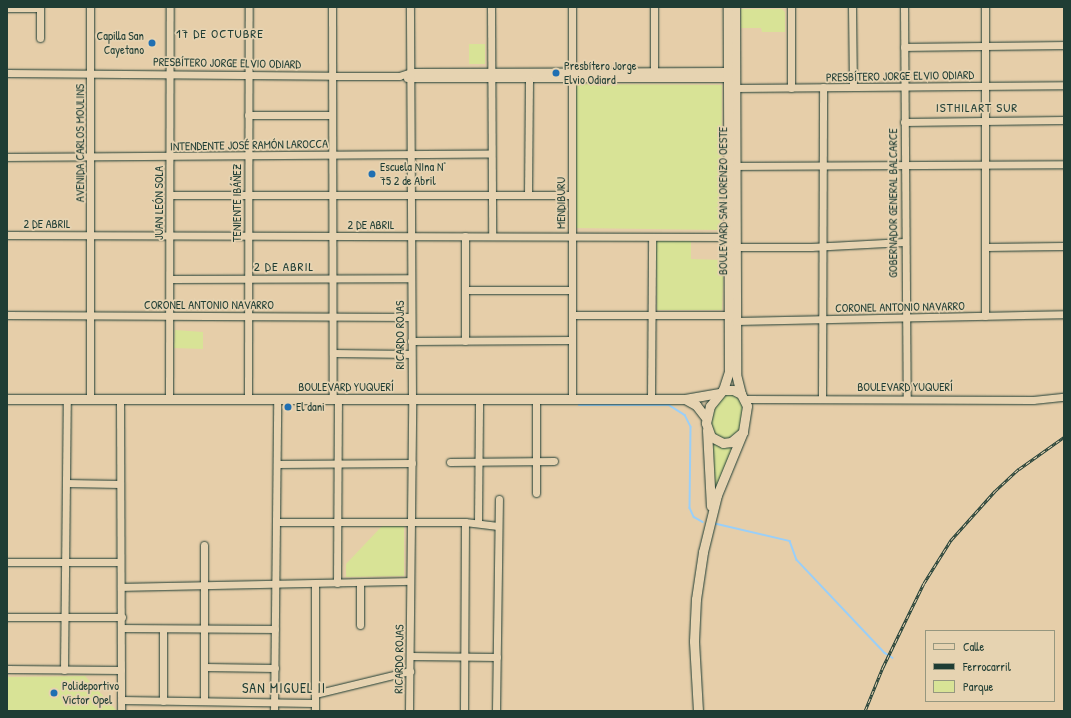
<!DOCTYPE html>
<html>
<head>
<meta charset="utf-8">
<style>
	body { margin:0 }
	#map { position:relative; width:1071px; height:718px; overflow:hidden; background:#e6cea9; font-family:"Patrick Hand",sans-serif }
	div>[style] { position:absolute }
	.green>* { inset:0; background:#d8e396 }
	.stream>* { height:1.5px; margin:-0.75px; padding:0 0.75px; transform-origin:0.75px; border-radius:0.75px; background:#9acff8 }
	.roads { filter:drop-shadow(0 0 1px #1f3d34) drop-shadow(0 0 1px #1f3d34) }
	.minor>* { height:7px; margin:-3.5px; padding:0 3.5px; transform-origin:3.5px; border-radius:3.5px; background:#e6d3b1 }
	.major>* { height:9px; margin:-4.5px; padding:0 4.5px; transform-origin:4.5px; border-radius:4.5px; background:#e6d3b1 }
	.rail>* { height:3px; margin-top:-1.5px; transform-origin:0; background:repeating-linear-gradient(90deg,#e6d3b1 0 4.5px,#1f3d34 0 9px); box-sizing:border-box; border-block:1px solid #1f3d34 }
	.dots>* { width:11px; height:11px; translate:-50% -50%; box-sizing:border-box; border:2px solid #e6d3b1; border-radius:50% }
	span { translate:-50% -50%; white-space:nowrap; text-align:center; line-height:1.15; -webkit-text-stroke:3.5px #e6d3b1; paint-order:stroke }
	.poi-label { font-size:12px; color:#1f3d34 }
	.right { translate:-100% -50%; text-align:right }
	.left { translate:0 -50%; text-align:left }
	.street-label { font-size:12px; color:#1f3d34 }
	.neighbourhood-label { font-size:13px; color:#1f3d34; letter-spacing:1px }
	.quarter-label { font-size:14px; color:#1f3d34; letter-spacing:1px }
	.frame { position:absolute; inset:0; border:8px solid #1f3d34; pointer-events:none }
	.legend { position:absolute; left:925px; top:630px; width:130px; height:72px; box-sizing:border-box; background:#e6d3b1; border:1px solid #96977f; margin:0; padding:5px 7px; list-style:none; font-size:12px; color:#1f3d34 }
	.legend li { display:flex; align-items:center; gap:8px; height:20px }
	.legend b { width:20px; border:1px solid #96977f }
</style>
</head>
<body>
<div id="map">
	<div class="green">
		<div style="clip-path:polygon(741px 9px,782px 9px,785px 12px,785px 32px,762px 32px,761px 28px,741px 28px)"></div>
		<div style="clip-path:polygon(469px 44px,485px 44px,485px 64px,469px 64px)"></div>
		<div style="clip-path:polygon(576px 84px,722px 85px,721px 230px,576px 228px)"></div>
		<div style="clip-path:polygon(659px 238px,691px 238px,691px 259px,724px 260px,722px 310px,657px 310px,656px 242px)"></div>
		<div style="clip-path:polygon(175px 330px,203px 332px,203px 349px,174px 348px)"></div>
		<div style="clip-path:polygon(727px 394px,736px 395px,745px 402px,741px 429px,727px 440px,716px 438px,709px 423px,719px 397px)"></div>
		<div style="clip-path:polygon(711px 440px,734px 444px,716px 490px,712px 489px)"></div>
		<div style="clip-path:polygon(383px 525px,404px 525px,404px 576px,346px 577px,346px 564px)"></div>
		<div style="clip-path:polygon(85px 676px,117px 711px,7px 711px,7px 677px)"></div>
	</div>
	<div class="stream">
		<div style="left:579px;top:405px;width:90px"></div>
		<div style="left:669px;top:405px;width:19px;rotate:32deg"></div>
		<div style="left:685px;top:415px;width:13px;rotate:63deg"></div>
		<div style="left:691px;top:427px;width:81px;rotate:90.7deg"></div>
		<div style="left:690px;top:508px;width:10px;rotate:66deg"></div>
		<div style="left:694px;top:517px;width:10px;rotate:29deg"></div>
		<div style="left:713px;top:523px;width:79px;rotate:13.2deg"></div>
		<div style="left:790px;top:541px;width:20px;rotate:70deg"></div>
		<div style="left:797px;top:560px;width:128px;rotate:46.6deg"></div>
		<div style="left:885px;top:653px;width:9px;rotate:32deg"></div>
	</div>
	<div class="roads">
		<div class="minor">
			<div style="left:332px;top:7px;width:392px;rotate:89.9deg"></div>
			<div style="left:491px;top:7px;width:229px;rotate:89.7deg"></div>
			<div style="left:572px;top:7px;width:392px;rotate:90deg"></div>
			<div style="left:791px;top:7px;width:81px;rotate:90deg"></div>
			<div style="left:852px;top:7px;width:80px;rotate:89.3deg"></div>
			<div style="left:904px;top:7px;width:391px;rotate:89.6deg"></div>
			<div style="left:985px;top:7px;width:309px;rotate:90deg"></div>
			<div style="left:7px;top:8px;width:33px"></div>
			<div style="left:40px;top:38px;width:31px;rotate:-90deg"></div>
			<div style="left:904px;top:47px;width:160px;rotate:-0.7deg"></div>
			<div style="left:7px;top:73px;width:325px;rotate:0.5deg"></div>
			<div style="left:332px;top:76px;width:67px"></div>
			<div style="left:399px;top:76px;width:13px;rotate:-18deg"></div>
			<div style="left:411px;top:72px;width:321px;rotate:-0.2deg"></div>
			<div style="left:654px;top:74px;width:67px;rotate:-90deg"></div>
			<div style="left:407px;top:78px;width:326px"></div>
			<div style="left:735px;top:88px;width:329px;rotate:-0.5deg"></div>
			<div style="left:248px;top:115px;width:84px"></div>
			<div style="left:904px;top:122px;width:160px;rotate:-0.7deg"></div>
			<div style="left:7px;top:157px;width:484px;rotate:-0.4deg"></div>
			<div style="left:730px;top:166px;width:334px;rotate:-0.3deg"></div>
			<div style="left:170px;top:195px;width:402px"></div>
			<div style="left:528px;top:195px;width:115px;rotate:-89.5deg"></div>
			<div style="left:7px;top:235px;width:726px;rotate:0.16deg"></div>
			<div style="left:465px;top:236px;width:105px;rotate:90deg"></div>
			<div style="left:731px;top:247px;width:80px"></div>
			<div style="left:811px;top:247px;width:93px;rotate:-3.1deg"></div>
			<div style="left:986px;top:247px;width:78px;rotate:-0.7deg"></div>
			<div style="left:170px;top:279px;width:241px;rotate:-0.2deg"></div>
			<div style="left:465px;top:290px;width:106px"></div>
			<div style="left:7px;top:315px;width:404px;rotate:0.3deg"></div>
			<div style="left:572px;top:315px;width:157px"></div>
			<div style="left:736px;top:321px;width:328px;rotate:-1.2deg"></div>
			<div style="left:411px;top:341px;width:161px;rotate:-0.4deg"></div>
			<div style="left:333px;top:353px;width:78px;rotate:0.7deg"></div>
			<div style="left:90px;top:399px;width:392px;rotate:-90deg"></div>
			<div style="left:169px;top:399px;width:392px;rotate:-89.9deg"></div>
			<div style="left:248px;top:399px;width:392px;rotate:-89.9deg"></div>
			<div style="left:651px;top:399px;width:162px;rotate:-89.6deg"></div>
			<div style="left:745px;top:399px;width:288px;rotate:0.2deg"></div>
			<div style="left:1033px;top:400px;width:31px;rotate:-6deg"></div>
			<div style="left:822px;top:399px;width:312px;rotate:-89.8deg"></div>
			<div style="left:120px;top:400px;width:311px;rotate:89.8deg"></div>
			<div style="left:450px;top:462px;width:104px;rotate:-0.6deg"></div>
			<div style="left:277px;top:464px;width:135px;rotate:-0.4deg"></div>
			<div style="left:66px;top:483px;width:54px;rotate:1.1deg"></div>
			<div style="left:536px;top:493px;width:94px;rotate:-90deg"></div>
			<div style="left:276px;top:522px;width:189px"></div>
			<div style="left:465px;top:522px;width:33px;rotate:7deg"></div>
			<div style="left:478px;top:523px;width:124px;rotate:-89.5deg"></div>
			<div style="left:204px;top:545px;width:156px;rotate:90deg"></div>
			<div style="left:7px;top:562px;width:113px"></div>
			<div style="left:337px;top:583px;width:184px;rotate:-89.7deg"></div>
			<div style="left:121px;top:587px;width:289px;rotate:-1.2deg"></div>
			<div style="left:7px;top:617px;width:115px"></div>
			<div style="left:360px;top:625px;width:42px;rotate:-90deg"></div>
			<div style="left:122px;top:628px;width:153px;rotate:0.4deg"></div>
			<div style="left:410px;top:656px;width:87px;rotate:0.7deg"></div>
			<div style="left:204px;top:667px;width:71px;rotate:0.8deg"></div>
			<div style="left:7px;top:669px;width:114px;rotate:0.5deg"></div>
			<div style="left:64px;top:670px;width:271px;rotate:-89.4deg"></div>
			<div style="left:315px;top:694px;width:98px;rotate:-13.6deg"></div>
			<div style="left:121px;top:700px;width:193px;rotate:0.9deg"></div>
			<div style="left:163px;top:701px;width:72px;rotate:-90deg"></div>
			<div style="left:274px;top:711px;width:312px;rotate:-89.4deg"></div>
			<div style="left:315px;top:711px;width:127px;rotate:-90deg"></div>
			<div style="left:409px;top:711px;width:312px;rotate:-89.4deg"></div>
			<div style="left:412px;top:399px;width:392px;rotate:-90.3deg"></div>
			<div style="left:464px;top:711px;width:189px;rotate:-89.7deg"></div>
			<div style="left:496px;top:711px;width:212px;rotate:-89.2deg"></div>
		</div>
		<div class="major">
			<div style="left:735px;top:7px;width:367px;rotate:89.8deg"></div>
			<div style="left:736px;top:374px;width:21px;rotate:76deg"></div>
			<div style="left:723px;top:390px;width:19px;rotate:-72deg"></div>
			<div style="left:729px;top:372px;width:365px;rotate:-90.2deg"></div>
			<div style="left:723px;top:390px;width:10px"></div>
			<div style="left:733px;top:390px;width:9px;rotate:27deg"></div>
			<div style="left:741px;top:394px;width:13px;rotate:63deg"></div>
			<div style="left:747px;top:406px;width:26px;rotate:99deg"></div>
			<div style="left:743px;top:432px;width:16px;rotate:140deg"></div>
			<div style="left:731px;top:442px;width:8px;rotate:173deg"></div>
			<div style="left:723px;top:443px;width:13px;rotate:-153deg"></div>
			<div style="left:711px;top:437px;width:15px;rotate:-110deg"></div>
			<div style="left:706px;top:423px;width:17px;rotate:-77deg"></div>
			<div style="left:710px;top:406px;width:21px;rotate:-51deg"></div>
			<div style="left:7px;top:399px;width:678px"></div>
			<div style="left:685px;top:399px;width:35px;rotate:-10deg"></div>
			<div style="left:685px;top:399px;width:13px;rotate:29deg"></div>
			<div style="left:696px;top:405px;width:16px;rotate:52deg"></div>
			<div style="left:707px;top:430px;width:76px;rotate:87deg"></div>
			<div style="left:698px;top:711px;width:70px;rotate:-93.3deg"></div>
			<div style="left:694px;top:641px;width:42px;rotate:-87.3deg"></div>
			<div style="left:696px;top:599px;width:48px;rotate:-81.5deg"></div>
			<div style="left:703px;top:552px;width:59px;rotate:-76.2deg"></div>
			<div style="left:717px;top:495px;width:68px;rotate:-67.6deg"></div>
		</div>
	</div>
	<div class="rail">
		<div style="left:865px;top:711px;width:48px;rotate:-67.8deg"></div>
		<div style="left:883px;top:667px;width:93px;rotate:-64deg"></div>
		<div style="left:924px;top:583px;width:51px;rotate:-57.9deg"></div>
		<div style="left:951px;top:540px;width:66px;rotate:-48.1deg"></div>
		<div style="left:995px;top:491px;width:33px;rotate:-43deg"></div>
		<div style="left:1019px;top:469px;width:55px;rotate:-35.4deg"></div>
	</div>
	<div class="dots">
		<div style="left:152px;top:43px;background:#1f6fb2"></div>
		<div style="left:556px;top:73px;background:#1f6fb2"></div>
		<div style="left:372px;top:174px;background:#1f6fb2"></div>
		<div style="left:288px;top:407px;background:#1f6fb2"></div>
		<div style="left:54px;top:693px;background:#1f6fb2"></div>
	</div>
	<div class="poi-label">
		<span class="right" style="left:144px;top:43px">Capilla San<br>Cayetano</span>
		<span class="left" style="left:564px;top:73px">Presbítero Jorge<br>Elvio Odiard</span>
		<span class="left" style="left:380px;top:174px">Escuela NIna N°<br>75 2 de Abril</span>
		<span class="left" style="left:296px;top:407px">El dani</span>
		<span class="left" style="left:62px;top:693px">Polideportivo<br>Victor Opel</span>
	</div>
	<div class="street-label">
		<span style="left:227px;top:63px;rotate:1deg">PRESBÍTERO JORGE ELVIO ODIARD</span>
		<span style="left:900px;top:76px;rotate:-1deg">PRESBÍTERO JORGE ELVIO ODIARD</span>
		<span style="left:80px;top:143px;rotate:-90deg">AVENIDA CARLOS MOULINS</span>
		<span style="left:249px;top:145px;rotate:-1deg">INTENDENTE JOSÉ RAMÓN LAROCCA</span>
		<span style="left:723px;top:201px;rotate:-90deg">BOULEVARD SAN LORENZO OESTE</span>
		<span style="left:159px;top:203px;rotate:-90deg">JUAN LEÓN SOLA</span>
		<span style="left:237px;top:203px;rotate:-90deg">TENIENTE IBÁÑEZ</span>
		<span style="left:561px;top:203px;rotate:-90deg">MENDIBURU</span>
		<span style="left:893px;top:203px;rotate:-90deg">GOBERNADOR GENERAL BALCARCE</span>
		<span style="left:47px;top:224px">2 DE ABRIL</span>
		<span style="left:371px;top:225px">2 DE ABRIL</span>
		<span style="left:209px;top:305px">CORONEL ANTONIO NAVARRO</span>
		<span style="left:900px;top:307px;rotate:-1deg">CORONEL ANTONIO NAVARRO</span>
		<span style="left:400px;top:335px;rotate:-90deg">RICARDO ROJAS</span>
		<span style="left:346px;top:387px">BOULEVARD YUQUERÍ</span>
		<span style="left:905px;top:387px">BOULEVARD YUQUERÍ</span>
		<span style="left:399px;top:659px;rotate:-89deg">RICARDO ROJAS</span>
	</div>
	<div class="neighbourhood-label">
		<span style="left:220px;top:33px">17 DE OCTUBRE</span>
		<span style="left:977px;top:107px">ISTHILART SUR</span>
		<span style="left:284px;top:266px">2 DE ABRIL</span>
	</div>
	<div class="quarter-label">
		<span style="left:284px;top:688px">SAN MIGUEL II</span>
	</div>
	<div class="frame"></div>
	<ul class="legend">
	<li><b style="height:5px;background:#e6d3b1"></b>Calle</li>
	<li><b style="height:5px;background:#1f3d34"></b>Ferrocarril</li>
	<li><b style="height:11px;background:#d8e396"></b>Parque</li>
	</ul>
</div>
</body>
</html>
